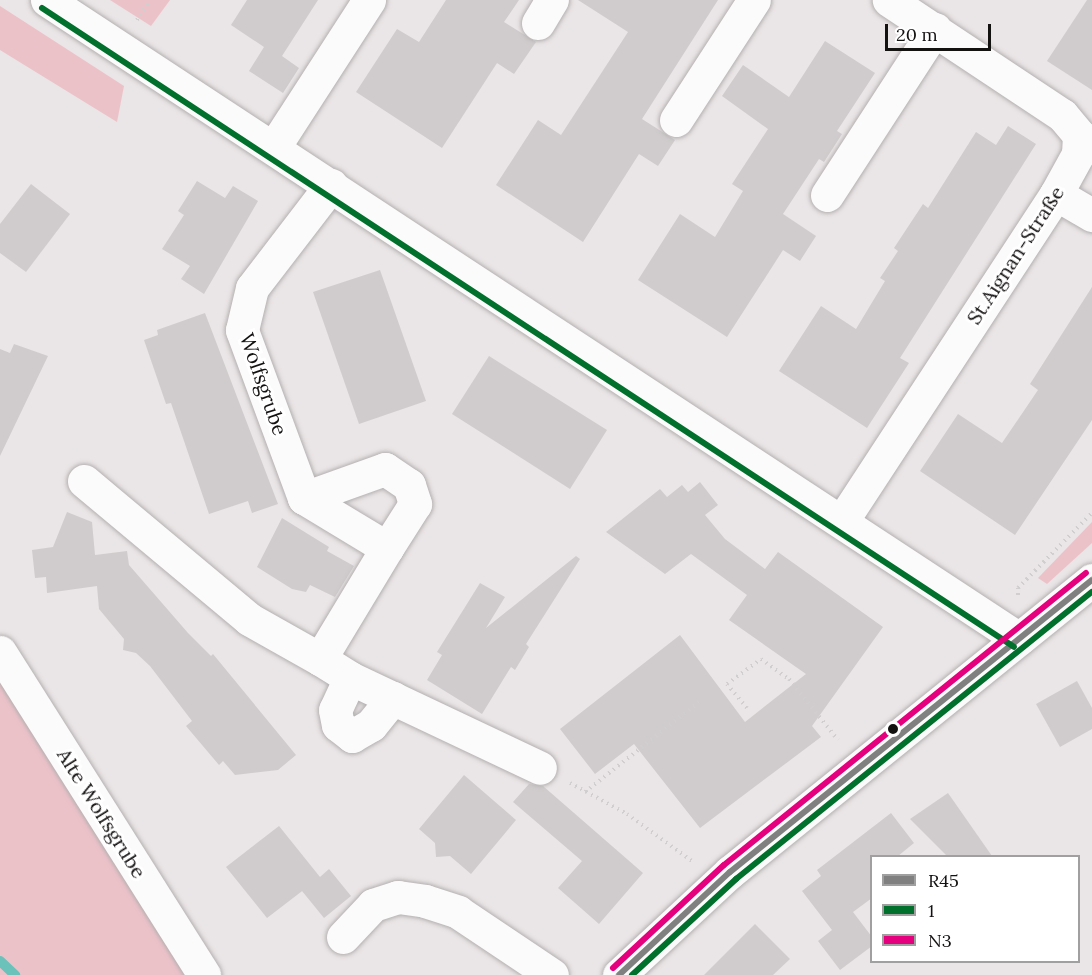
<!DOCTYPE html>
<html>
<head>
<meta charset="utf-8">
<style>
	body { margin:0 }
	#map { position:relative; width:1092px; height:975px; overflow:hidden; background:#eae5e6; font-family:Lora,serif }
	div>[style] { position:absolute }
	.green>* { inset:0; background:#ecc2c9 }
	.stream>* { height:10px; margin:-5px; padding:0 5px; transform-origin:5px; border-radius:5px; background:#6ac2ba }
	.building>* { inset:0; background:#d0cccd }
	.path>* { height:4px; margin-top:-2px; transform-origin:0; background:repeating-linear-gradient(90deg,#d0cece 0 1.5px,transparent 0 6px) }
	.roads { filter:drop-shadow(0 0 2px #b4b0b1) drop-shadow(0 0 2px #b4b0b1) }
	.minor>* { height:33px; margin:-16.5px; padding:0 16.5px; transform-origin:16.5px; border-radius:16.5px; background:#fcfbfb }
	.major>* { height:33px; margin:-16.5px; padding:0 16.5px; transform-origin:16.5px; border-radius:16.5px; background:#fcfbfb }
	.bus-1>* { height:6px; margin:-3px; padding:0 3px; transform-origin:3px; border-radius:3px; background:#808080 }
	.bus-2>* { height:6px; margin:-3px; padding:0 3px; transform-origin:3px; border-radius:3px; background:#00702c }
	.bus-3>* { height:6px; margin:-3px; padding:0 3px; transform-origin:3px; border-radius:3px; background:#e5007d }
	.dots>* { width:16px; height:16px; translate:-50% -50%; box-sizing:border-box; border:3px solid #fff; border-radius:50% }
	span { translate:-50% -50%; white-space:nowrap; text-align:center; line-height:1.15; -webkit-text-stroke:6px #fff; paint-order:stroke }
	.street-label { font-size:20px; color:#141111 }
	.legend { position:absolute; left:870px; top:855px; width:210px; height:108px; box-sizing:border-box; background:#fff; border:2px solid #a1a0a0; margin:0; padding:8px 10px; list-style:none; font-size:18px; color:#141111 }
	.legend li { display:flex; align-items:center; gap:12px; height:30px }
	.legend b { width:30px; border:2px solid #a1a0a0 }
	.scale { position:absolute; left:885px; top:24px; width:106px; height:27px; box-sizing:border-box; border:3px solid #141111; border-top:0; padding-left:8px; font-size:18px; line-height:21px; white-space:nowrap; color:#141111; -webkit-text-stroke:4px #fff; paint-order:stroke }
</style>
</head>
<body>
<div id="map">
	<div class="green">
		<div style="clip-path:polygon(110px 0,170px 0,151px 26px)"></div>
		<div style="clip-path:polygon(0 6px,124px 86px,117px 122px,0 50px)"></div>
		<div style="clip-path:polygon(1092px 522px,1092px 543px,1047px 584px,1038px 578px)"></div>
		<div style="clip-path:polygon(0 642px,212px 975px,0 975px)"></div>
	</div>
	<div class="stream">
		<div style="left:0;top:961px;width:21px;rotate:43deg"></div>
	</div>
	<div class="building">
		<div style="clip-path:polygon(247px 0,318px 0,282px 56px,299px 68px,283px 93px,249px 71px,264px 47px,231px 25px)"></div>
		<div style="clip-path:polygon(446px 0,519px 0,504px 22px,536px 42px,514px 74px,497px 63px,442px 148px,356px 92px,397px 29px,419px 42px)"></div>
		<div style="clip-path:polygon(578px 0,718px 0,642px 119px,675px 140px,658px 166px,639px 154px,583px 242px,496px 185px,538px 120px,561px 135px,628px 32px)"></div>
		<div style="clip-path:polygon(1087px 0,1092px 0,1092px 90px,1047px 61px)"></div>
		<div style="clip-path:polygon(825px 41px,875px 73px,837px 131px,842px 134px,824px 162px,819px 159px,783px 214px,816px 236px,800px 261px,783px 250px,727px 337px,638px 280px,680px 214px,715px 237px,743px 191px,732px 184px,768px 129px,722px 96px,743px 65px,789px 97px)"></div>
		<div style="clip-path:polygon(1008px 126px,1036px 144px,900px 358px,909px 363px,867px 428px,779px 371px,821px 306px,856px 329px,885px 281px,880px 278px,898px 251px,894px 248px,923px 204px,928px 208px,976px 132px,996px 145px)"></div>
		<div style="clip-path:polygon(197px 181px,225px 198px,233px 186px,258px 201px,204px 294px,181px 279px,190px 266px,162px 249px,184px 215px,178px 211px)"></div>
		<div style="clip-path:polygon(31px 184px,70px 214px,26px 272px,0 253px,0 224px)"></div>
		<div style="clip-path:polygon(380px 270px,426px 401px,359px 424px,313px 292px)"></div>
		<div style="clip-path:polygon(1092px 287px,1092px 420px,1015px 535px,920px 471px,958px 414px,1002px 443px,1038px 390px,1030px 384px)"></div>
		<div style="clip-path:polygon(205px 313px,278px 504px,252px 513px,248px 501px,209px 514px,171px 403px,166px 404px,144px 340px,158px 335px,157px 330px)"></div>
		<div style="clip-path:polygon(14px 344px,48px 356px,0 456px,0 349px,10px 353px)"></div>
		<div style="clip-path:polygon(489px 356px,607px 430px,570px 489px,452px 414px)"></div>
		<div style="clip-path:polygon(700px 482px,718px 505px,705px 515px,725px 539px,765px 569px,778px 552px,883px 627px,812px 726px,821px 737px,700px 828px,634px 744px,595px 774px,560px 729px,680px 635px,745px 722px,806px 674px,729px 620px,747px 595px,691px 554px,665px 574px,606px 532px,660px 489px,667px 497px,682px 485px,688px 492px)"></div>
		<div style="clip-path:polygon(67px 512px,92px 522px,95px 555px,127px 551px,129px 565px,188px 633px,211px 656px,213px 654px,296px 755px,278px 770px,235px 775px,223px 761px,219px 765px,186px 726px,192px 721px,150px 666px,136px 653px,123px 650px,124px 639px,99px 609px,97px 586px,47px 593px,46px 577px,35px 578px,32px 550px,53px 547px)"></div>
		<div style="clip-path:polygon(282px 518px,329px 547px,327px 551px,354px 566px,335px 597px,310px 585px,306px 592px,292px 589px,257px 567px)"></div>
		<div style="clip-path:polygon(576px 556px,580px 559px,526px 644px,529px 647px,515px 670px,511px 667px,482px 714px,427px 680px,442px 655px,437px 652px,480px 583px,505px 597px,486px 628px)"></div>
		<div style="clip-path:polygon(1077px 681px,1092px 708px,1092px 729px,1060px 747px,1036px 704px)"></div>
		<div style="clip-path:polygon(464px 775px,516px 820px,471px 874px,450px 856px,436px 857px,435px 843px,419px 829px)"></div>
		<div style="clip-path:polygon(529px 784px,543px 786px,643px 873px,599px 924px,558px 888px,582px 861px,513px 802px)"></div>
		<div style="clip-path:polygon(948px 793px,992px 856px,947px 856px,910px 819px)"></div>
		<div style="clip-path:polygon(891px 813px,914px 843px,898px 856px,872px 856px,872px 898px,853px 912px,872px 937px,872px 946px,840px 970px,818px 941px,832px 930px,802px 891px,821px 876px,817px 870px)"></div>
		<div style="clip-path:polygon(279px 826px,320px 877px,329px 869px,351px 896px,324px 918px,302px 891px,310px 885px,267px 918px,226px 867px)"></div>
		<div style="clip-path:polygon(755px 924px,790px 959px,773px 975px,704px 975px)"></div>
	</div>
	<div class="path">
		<div style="left:137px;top:20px;width:24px;rotate:-57deg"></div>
		<div style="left:1018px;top:595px;width:7px;rotate:-90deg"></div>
		<div style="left:1018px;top:588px;width:105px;rotate:-45.4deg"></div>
		<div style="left:747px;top:708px;width:31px;rotate:-130deg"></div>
		<div style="left:727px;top:684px;width:42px;rotate:-36.3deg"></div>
		<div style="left:761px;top:659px;width:34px;rotate:36deg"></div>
		<div style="left:789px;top:679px;width:78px;rotate:51.2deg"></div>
		<div style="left:570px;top:783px;width:65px;rotate:28.5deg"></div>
		<div style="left:627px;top:814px;width:80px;rotate:35.9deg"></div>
		<div style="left:585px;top:792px;width:145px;rotate:-38.3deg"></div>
	</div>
	<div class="roads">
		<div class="minor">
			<div style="left:47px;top:0;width:1163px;rotate:33.32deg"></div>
			<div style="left:538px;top:23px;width:27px;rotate:-59deg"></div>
			<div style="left:676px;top:120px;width:143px;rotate:-57deg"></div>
			<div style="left:274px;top:147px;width:175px;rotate:-57.1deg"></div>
			<div style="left:1056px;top:194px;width:42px;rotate:30.3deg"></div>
			<div style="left:827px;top:195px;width:198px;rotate:-57deg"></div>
			<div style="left:84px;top:481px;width:215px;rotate:39.9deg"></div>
			<div style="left:249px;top:619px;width:81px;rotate:29.4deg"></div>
			<div style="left:320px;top:659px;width:130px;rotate:-58.9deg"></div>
			<div style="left:304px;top:498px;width:86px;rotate:-19.7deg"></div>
			<div style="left:385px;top:469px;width:29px;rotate:34deg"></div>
			<div style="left:409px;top:485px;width:20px;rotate:72deg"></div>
			<div style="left:415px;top:504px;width:52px;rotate:122.5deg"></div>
			<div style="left:387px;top:548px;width:97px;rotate:-148.9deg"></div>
			<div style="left:304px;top:498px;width:179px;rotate:-110.3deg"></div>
			<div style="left:242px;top:330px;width:43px;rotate:-76.6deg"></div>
			<div style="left:252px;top:288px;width:130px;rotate:-52.5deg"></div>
			<div style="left:842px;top:521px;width:391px;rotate:-56.8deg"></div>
			<div style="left:1056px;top:194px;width:46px;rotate:-61.2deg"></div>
			<div style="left:1078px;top:154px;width:19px;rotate:-87deg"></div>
			<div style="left:1079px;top:135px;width:26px;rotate:-130deg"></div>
			<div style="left:1062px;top:115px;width:208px;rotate:-146.4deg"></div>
			<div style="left:0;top:652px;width:382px;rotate:57.7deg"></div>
			<div style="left:320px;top:659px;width:36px;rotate:32deg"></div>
			<div style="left:350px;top:678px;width:210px;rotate:25.3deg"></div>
			<div style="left:350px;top:678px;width:35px;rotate:115deg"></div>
			<div style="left:335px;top:710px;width:15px;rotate:79deg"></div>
			<div style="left:338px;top:725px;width:18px;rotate:38deg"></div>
			<div style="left:352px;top:736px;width:22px;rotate:-30deg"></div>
			<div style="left:371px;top:725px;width:35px;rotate:-51deg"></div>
			<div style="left:343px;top:937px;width:44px;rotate:-46.8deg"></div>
			<div style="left:373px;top:905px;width:26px;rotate:-18deg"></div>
			<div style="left:398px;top:897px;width:27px;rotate:8deg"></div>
			<div style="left:425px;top:901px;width:35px;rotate:18deg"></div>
			<div style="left:458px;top:912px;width:113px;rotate:33.8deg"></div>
		</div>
		<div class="major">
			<div style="left:619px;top:975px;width:151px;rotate:-42.9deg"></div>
			<div style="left:730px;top:872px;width:465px;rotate:-38.9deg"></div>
		</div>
	</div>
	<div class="bus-1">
		<div style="left:619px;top:975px;width:151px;rotate:-42.9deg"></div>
		<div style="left:730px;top:872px;width:465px;rotate:-38.9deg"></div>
	</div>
	<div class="bus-2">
		<div style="left:42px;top:8px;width:1163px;rotate:33.32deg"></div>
		<div style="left:632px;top:975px;width:142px;rotate:-42.7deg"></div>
		<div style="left:736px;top:879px;width:457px;rotate:-38.9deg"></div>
	</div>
	<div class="bus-3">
		<div style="left:613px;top:968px;width:151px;rotate:-42.9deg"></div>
		<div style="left:724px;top:865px;width:465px;rotate:-38.9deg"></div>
	</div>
	<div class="dots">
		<div style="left:893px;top:729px;background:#141111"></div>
	</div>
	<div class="street-label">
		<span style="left:1015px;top:255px;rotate:-57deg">St.Aignan-Straße</span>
		<span style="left:264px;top:384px;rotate:71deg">Wolfsgrube</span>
		<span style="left:102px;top:813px;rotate:58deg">Alte Wolfsgrube</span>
	</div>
	<ul class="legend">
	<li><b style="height:8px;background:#808080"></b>R45</li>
	<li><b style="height:8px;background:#00702c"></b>1</li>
	<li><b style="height:8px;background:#e5007d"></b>N3</li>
	</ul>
	<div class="scale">20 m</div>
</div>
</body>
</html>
